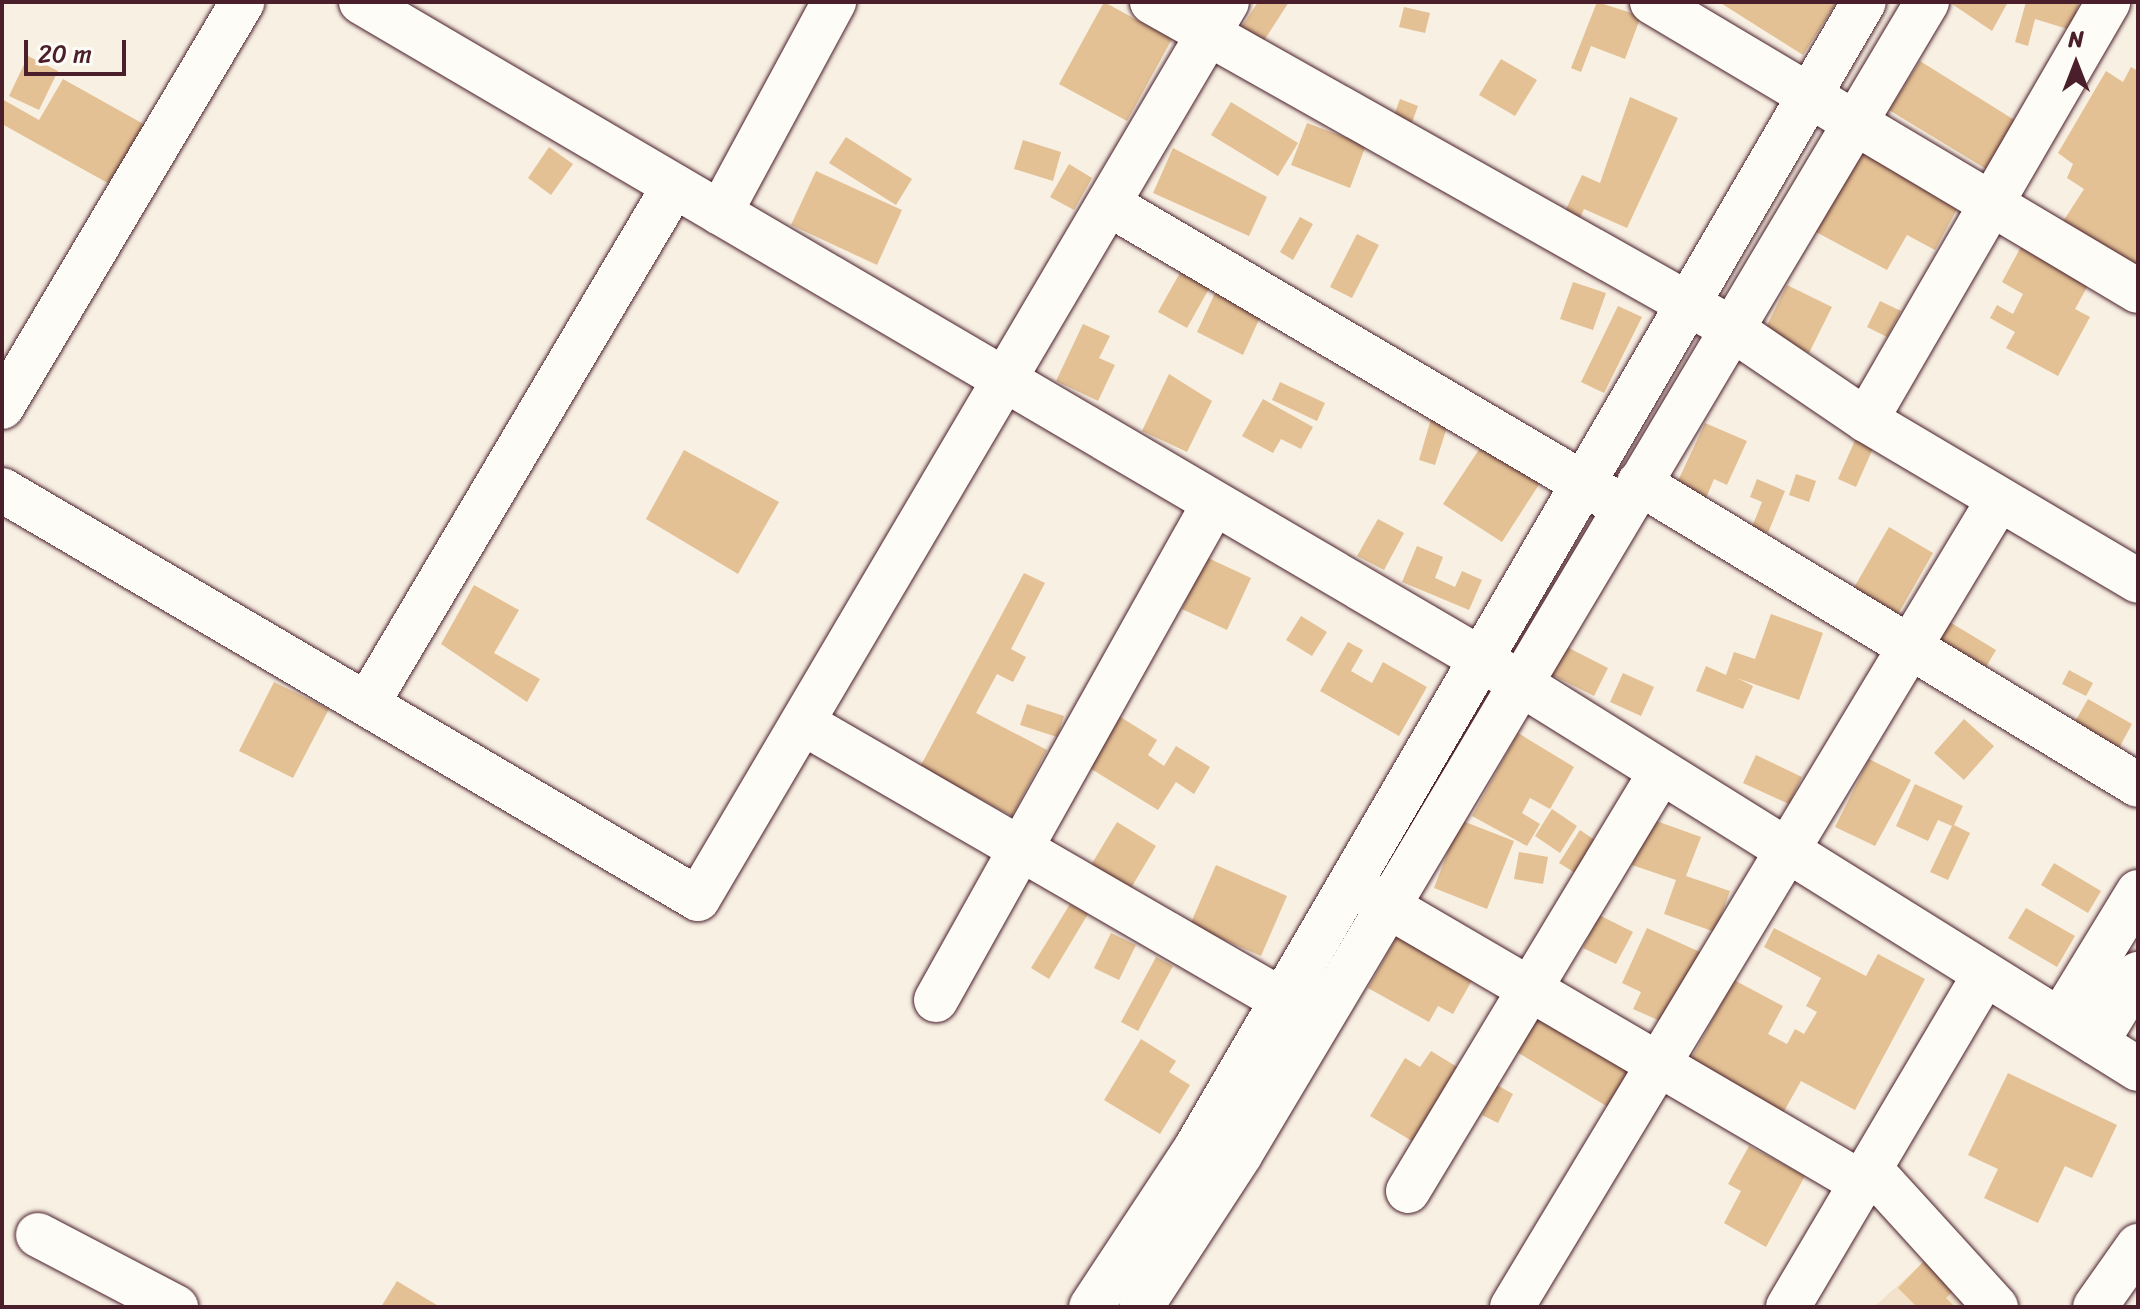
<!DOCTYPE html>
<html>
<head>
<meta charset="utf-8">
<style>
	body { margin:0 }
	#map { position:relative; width:2140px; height:1309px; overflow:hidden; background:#f8f0e3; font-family:Sriracha,sans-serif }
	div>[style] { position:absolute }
	.built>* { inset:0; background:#f2e2cb }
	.building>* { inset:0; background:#e3c194 }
	.roads { filter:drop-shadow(0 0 2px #4a1f2b) drop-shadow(0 0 2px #4a1f2b) }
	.minor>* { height:44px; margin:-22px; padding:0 22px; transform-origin:22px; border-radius:22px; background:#fdfcf7 }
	span { translate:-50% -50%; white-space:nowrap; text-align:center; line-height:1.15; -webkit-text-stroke:8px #fdfcf7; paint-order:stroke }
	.frame { position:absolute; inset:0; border:4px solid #4a1f2b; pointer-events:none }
	.north { position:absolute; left:2036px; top:24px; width:80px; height:80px; -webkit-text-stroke:6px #fdfcf7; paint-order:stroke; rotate:0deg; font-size:22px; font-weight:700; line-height:32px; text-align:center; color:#4a1f2b }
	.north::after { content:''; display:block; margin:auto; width:28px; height:36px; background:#4a1f2b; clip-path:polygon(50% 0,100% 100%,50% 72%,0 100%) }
	.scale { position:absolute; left:24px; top:40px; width:102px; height:36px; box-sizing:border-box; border:4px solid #4a1f2b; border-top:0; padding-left:10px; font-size:24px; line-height:28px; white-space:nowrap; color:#4a1f2b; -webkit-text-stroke:6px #fdfcf7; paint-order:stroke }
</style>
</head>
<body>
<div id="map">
	<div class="built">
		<div style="clip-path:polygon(1926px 1260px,1968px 1307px,1874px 1307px)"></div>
	</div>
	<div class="building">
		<div style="clip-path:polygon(1104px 2px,1172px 39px,1127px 121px,1059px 84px)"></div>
		<div style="clip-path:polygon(1258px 2px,1289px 2px,1263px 42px,1241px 28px)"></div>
		<div style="clip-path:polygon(1597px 2px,1641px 16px,1625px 59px,1591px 46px,1581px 72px,1571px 68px)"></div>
		<div style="clip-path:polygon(1719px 2px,1837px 2px,1803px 55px)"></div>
		<div style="clip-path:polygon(1949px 2px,2008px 2px,1992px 31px)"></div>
		<div style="clip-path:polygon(2026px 2px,2079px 2px,2071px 30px,2035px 19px,2028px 46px,2015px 42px)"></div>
		<div style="clip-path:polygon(1404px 7px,1430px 13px,1425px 33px,1399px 27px)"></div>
		<div style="clip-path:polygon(28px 56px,58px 71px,39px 110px,9px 96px)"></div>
		<div style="clip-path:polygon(1501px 59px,1537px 80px,1515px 116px,1479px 95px)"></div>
		<div style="clip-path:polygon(1920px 61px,2016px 121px,1986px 169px,1889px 110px)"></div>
		<div style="clip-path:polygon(2131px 67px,2138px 71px,2138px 265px,2062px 223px,2084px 189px,2067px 178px,2073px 164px,2058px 153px,2106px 71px,2123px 82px)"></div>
		<div style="clip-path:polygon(63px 79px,156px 131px,122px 191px,2px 124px,2px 99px,39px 120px)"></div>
		<div style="clip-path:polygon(1630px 97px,1678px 118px,1627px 228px,1584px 209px,1576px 227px,1561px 220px,1582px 175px,1600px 183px)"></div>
		<div style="clip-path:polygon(1400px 99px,1418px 106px,1411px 125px,1393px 118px)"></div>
		<div style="clip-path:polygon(1231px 102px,1298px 143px,1278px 176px,1211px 135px)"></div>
		<div style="clip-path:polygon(1307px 123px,1366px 145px,1350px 188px,1291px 165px)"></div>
		<div style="clip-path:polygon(846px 137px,912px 179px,896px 205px,829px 163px)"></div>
		<div style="clip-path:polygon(1023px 140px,1061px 152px,1053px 181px,1014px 169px)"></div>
		<div style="clip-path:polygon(1865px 144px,1963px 198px,1935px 250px,1907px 235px,1887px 270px,1816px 232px)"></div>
		<div style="clip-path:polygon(549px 147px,573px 164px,551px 195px,528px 178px)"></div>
		<div style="clip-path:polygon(1173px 148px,1267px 197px,1249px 236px,1153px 193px)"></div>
		<div style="clip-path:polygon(1069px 164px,1092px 178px,1074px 210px,1050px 197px)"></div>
		<div style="clip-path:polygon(816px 171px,902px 210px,877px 265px,791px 225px)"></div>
		<div style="clip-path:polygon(1300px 217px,1313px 224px,1293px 260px,1280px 252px)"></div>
		<div style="clip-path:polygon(1357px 234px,1379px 245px,1352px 298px,1330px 287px)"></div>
		<div style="clip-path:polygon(2023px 243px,2091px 280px,2075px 309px,2090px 317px,2058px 376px,2006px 348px,2015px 332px,1990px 318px,1997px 305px,2013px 314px,2023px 294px,2002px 282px)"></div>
		<div style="clip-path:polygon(1186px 262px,1215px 278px,1187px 328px,1158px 312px)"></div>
		<div style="clip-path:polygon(1573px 282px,1606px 293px,1593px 330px,1560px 319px)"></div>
		<div style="clip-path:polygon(1787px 285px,1832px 307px,1809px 353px,1764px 331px)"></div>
		<div style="clip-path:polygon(1216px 291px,1262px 313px,1243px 355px,1197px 332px)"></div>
		<div style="clip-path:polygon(1880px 301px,1901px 311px,1887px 337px,1867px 327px)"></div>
		<div style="clip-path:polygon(1618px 306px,1642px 317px,1604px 393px,1581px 382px)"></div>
		<div style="clip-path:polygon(1083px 324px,1110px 336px,1099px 358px,1115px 365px,1098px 401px,1056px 381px)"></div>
		<div style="clip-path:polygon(1169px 374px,1212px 401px,1187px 452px,1142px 431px)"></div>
		<div style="clip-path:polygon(1280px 382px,1325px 403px,1317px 421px,1272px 400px)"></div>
		<div style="clip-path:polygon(1263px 399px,1313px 427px,1301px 449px,1281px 439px,1273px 453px,1242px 436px)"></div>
		<div style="clip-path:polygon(1431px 419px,1448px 424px,1435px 465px,1419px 460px)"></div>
		<div style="clip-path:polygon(1705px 423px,1747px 441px,1727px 485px,1714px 479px,1706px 498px,1676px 485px)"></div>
		<div style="clip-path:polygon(1856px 438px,1874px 446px,1856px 487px,1838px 479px)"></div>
		<div style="clip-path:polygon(1482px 445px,1540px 483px,1502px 542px,1443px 504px)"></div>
		<div style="clip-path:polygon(684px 450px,779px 502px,738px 574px,646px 519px)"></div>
		<div style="clip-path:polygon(1796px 474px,1816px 481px,1809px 502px,1789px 495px)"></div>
		<div style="clip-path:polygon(1757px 479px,1785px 491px,1768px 533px,1752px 527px,1762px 502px,1750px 497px)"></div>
		<div style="clip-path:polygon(1378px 519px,1404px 533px,1384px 570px,1357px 556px)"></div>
		<div style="clip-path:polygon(1889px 527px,1933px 553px,1897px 616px,1852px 591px)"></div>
		<div style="clip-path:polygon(1417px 546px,1443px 557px,1435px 578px,1455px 587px,1462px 571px,1482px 580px,1469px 610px,1402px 582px)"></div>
		<div style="clip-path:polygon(1206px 557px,1251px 578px,1227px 630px,1182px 609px)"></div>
		<div style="clip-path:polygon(1024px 573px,1045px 583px,1011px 649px,1026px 657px,1013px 682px,997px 674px,976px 713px,1047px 750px,1012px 816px,920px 767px)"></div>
		<div style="clip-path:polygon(474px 585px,519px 610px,494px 653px,540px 679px,527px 702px,441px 644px)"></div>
		<div style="clip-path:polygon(1771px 614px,1823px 633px,1799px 700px,1737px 678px,1753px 686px,1743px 709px,1696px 691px,1706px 666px,1726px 675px,1734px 652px,1755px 659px)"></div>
		<div style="clip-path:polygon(1301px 616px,1327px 632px,1312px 656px,1286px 640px)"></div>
		<div style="clip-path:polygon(1948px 621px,1996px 650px,1983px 672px,1935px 643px)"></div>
		<div style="clip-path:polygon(1348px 642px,1363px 650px,1351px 671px,1372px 683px,1383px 662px,1427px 687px,1399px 736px,1320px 691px)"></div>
		<div style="clip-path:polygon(1567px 647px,1608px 668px,1594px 696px,1552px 675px)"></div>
		<div style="clip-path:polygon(2069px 670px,2093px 683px,2086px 696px,2062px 684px)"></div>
		<div style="clip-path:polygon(1623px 673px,1654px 687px,1641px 716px,1610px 702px)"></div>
		<div style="clip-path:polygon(274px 682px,329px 709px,293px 778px,239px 751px)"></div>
		<div style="clip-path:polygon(2088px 699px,2132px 724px,2118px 750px,2073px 725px)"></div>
		<div style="clip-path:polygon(1027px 704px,1064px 716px,1057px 737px,1020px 725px)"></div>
		<div style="clip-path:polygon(1119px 716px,1157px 740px,1148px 755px,1164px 766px,1176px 746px,1210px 767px,1194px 794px,1176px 782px,1158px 810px,1088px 767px)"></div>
		<div style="clip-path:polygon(1964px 719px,1994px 746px,1964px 780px,1934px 753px)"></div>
		<div style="clip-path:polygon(1518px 733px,1574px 767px,1550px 809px,1530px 798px,1522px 813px,1540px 824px,1527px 846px,1472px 816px)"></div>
		<div style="clip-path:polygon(1756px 755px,1802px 777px,1789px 804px,1743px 783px)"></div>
		<div style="clip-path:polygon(1869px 759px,1911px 780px,1875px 846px,1835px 827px)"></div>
		<div style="clip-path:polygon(1915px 784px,1963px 806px,1954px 825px,1970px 833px,1948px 880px,1930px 872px,1952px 826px,1938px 820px,1928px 841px,1896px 826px)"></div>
		<div style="clip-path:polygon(1552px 809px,1577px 826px,1560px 853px,1535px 836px)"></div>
		<div style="clip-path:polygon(1648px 818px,1701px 837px,1686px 876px,1730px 891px,1715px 932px,1664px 914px,1676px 880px,1632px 865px)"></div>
		<div style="clip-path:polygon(1460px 820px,1514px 841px,1487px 909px,1434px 888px)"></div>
		<div style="clip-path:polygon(1117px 822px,1156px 846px,1131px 888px,1091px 865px)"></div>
		<div style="clip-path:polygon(1580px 830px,1602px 845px,1582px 877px,1559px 863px)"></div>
		<div style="clip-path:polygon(1519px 852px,1548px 857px,1543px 884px,1514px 879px)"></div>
		<div style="clip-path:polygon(2054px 863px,2101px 891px,2088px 913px,2041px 885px)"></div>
		<div style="clip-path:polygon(1216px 865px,1287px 896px,1261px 956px,1190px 925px)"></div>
		<div style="clip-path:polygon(1070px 904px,1088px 914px,1049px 979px,1031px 968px)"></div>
		<div style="clip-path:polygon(2026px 908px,2075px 936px,2057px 967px,2008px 938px)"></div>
		<div style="clip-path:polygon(1599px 915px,1633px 932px,1616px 964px,1583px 948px)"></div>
		<div style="clip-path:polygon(1647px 928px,1700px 952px,1667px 1024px,1633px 1009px,1641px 992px,1622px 983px)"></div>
		<div style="clip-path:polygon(1774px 928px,1866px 976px,1878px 954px,1925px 979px,1855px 1110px,1801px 1081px,1783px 1113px,1689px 1063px,1734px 980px,1783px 1006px,1768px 1034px,1787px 1044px,1795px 1029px,1804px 1034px,1817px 1012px,1806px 1006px,1821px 978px,1764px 947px)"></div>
		<div style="clip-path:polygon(1111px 933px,1136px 945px,1119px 980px,1094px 968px)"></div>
		<div style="clip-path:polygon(1399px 933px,1475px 975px,1453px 1014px,1438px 1006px,1429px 1022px,1368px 988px)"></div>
		<div style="clip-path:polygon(1156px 957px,1173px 966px,1138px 1031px,1121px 1022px)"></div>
		<div style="clip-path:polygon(1534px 1013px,1631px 1071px,1608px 1107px,1512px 1049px)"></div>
		<div style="clip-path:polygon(1141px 1039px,1176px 1061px,1169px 1072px,1190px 1085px,1160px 1134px,1104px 1100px)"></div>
		<div style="clip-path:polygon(1431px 1051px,1467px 1073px,1422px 1147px,1370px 1116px,1405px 1058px,1420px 1067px)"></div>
		<div style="clip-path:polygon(2008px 1073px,2117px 1125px,2092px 1178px,2065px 1166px,2038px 1223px,1984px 1198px,1998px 1169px,1968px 1155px)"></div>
		<div style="clip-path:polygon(1497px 1085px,1513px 1094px,1498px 1123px,1482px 1115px)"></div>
		<div style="clip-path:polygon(1749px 1146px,1805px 1176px,1766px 1247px,1724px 1223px,1741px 1191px,1728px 1184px)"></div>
		<div style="clip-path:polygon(1925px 1260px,1955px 1289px,1946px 1298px,1955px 1307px,1917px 1307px,1898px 1288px)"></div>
		<div style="clip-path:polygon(397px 1281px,440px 1307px,381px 1307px)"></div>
	</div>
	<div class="roads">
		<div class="minor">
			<div style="left:361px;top:2px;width:1298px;rotate:30.4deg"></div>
			<div style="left:1481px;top:659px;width:774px;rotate:31.97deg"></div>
			<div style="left:1152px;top:2px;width:662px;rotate:29.39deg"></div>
			<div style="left:1729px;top:327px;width:166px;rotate:34.2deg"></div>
			<div style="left:1866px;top:420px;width:316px;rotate:30.6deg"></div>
			<div style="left:1652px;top:2px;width:565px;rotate:30.74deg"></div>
			<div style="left:1110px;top:205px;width:578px;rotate:30.47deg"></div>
			<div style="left:720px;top:213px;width:240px;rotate:-61.6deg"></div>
			<div style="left:2px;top:407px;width:471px;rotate:-59.3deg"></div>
			<div style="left:1866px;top:420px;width:483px;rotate:-59.9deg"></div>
			<div style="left:1639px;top:483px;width:583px;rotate:31.18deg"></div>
			<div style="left:2px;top:490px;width:807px;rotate:30.44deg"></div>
			<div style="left:698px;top:899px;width:1041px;rotate:-59.47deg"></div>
			<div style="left:367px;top:704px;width:602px;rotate:-59.35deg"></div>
			<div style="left:803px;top:723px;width:581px;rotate:30.05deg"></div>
			<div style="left:1362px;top:891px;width:583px;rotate:30.31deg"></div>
			<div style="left:936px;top:1000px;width:569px;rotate:-60.78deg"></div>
			<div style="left:2060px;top:1020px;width:150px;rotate:-58.6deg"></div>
			<div style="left:2096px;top:1043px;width:81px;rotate:-58.7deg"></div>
			<div style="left:1873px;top:1172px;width:183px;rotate:47.7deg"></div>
			<div style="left:1408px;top:1191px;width:487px;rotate:-58.9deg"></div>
			<div style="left:38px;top:1235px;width:156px;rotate:27.6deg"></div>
			<div style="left:1091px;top:1307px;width:193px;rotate:-56.6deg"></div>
			<div style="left:1197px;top:1146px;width:1324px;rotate:-59.76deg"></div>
			<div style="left:1141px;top:1307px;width:181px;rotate:-56.9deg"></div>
			<div style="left:1240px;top:1155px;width:1342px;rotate:-59.21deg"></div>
			<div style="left:1512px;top:1307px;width:943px;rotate:-58.92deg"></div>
			<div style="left:1788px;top:1307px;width:387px;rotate:-59.4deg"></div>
			<div style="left:2095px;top:1307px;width:75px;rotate:-54.8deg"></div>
		</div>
	</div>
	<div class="frame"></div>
	<div class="north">N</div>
	<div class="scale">20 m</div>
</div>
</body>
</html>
